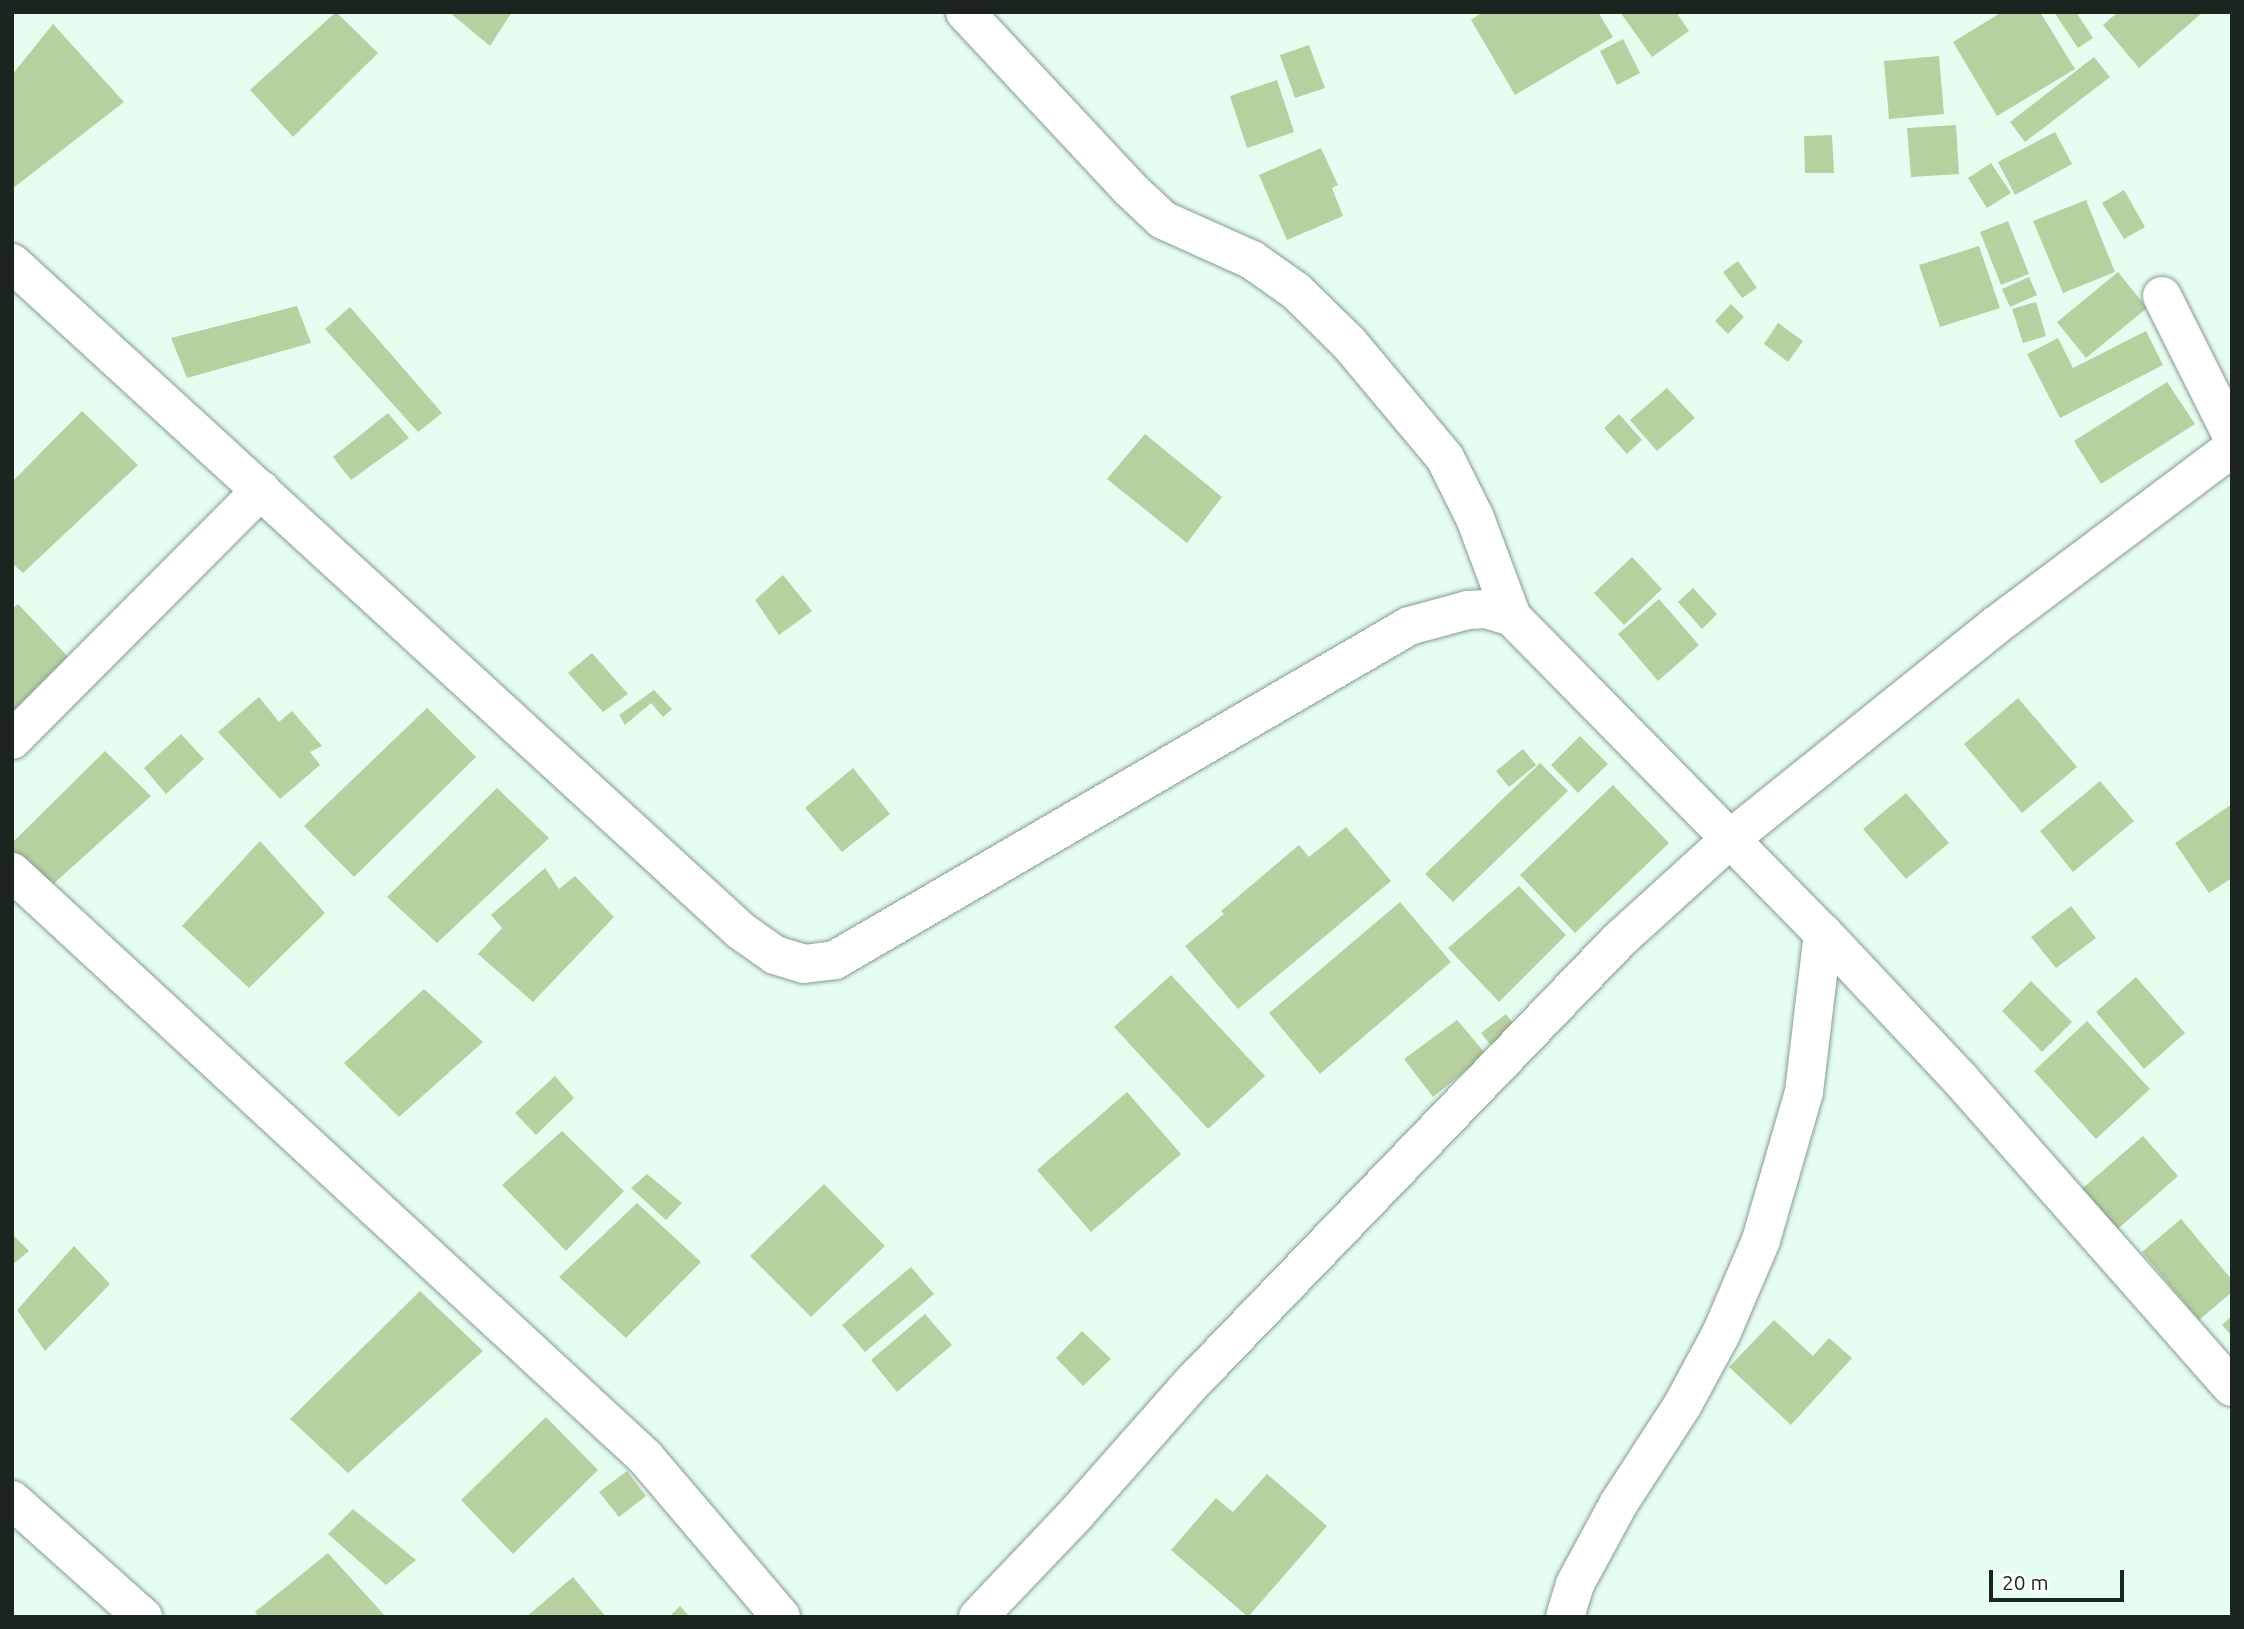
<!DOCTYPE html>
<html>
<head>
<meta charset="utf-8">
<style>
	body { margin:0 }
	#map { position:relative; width:2244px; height:1629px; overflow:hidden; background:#e6fef0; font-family:Ubuntu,sans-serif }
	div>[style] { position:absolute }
	.building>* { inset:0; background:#b7d09f }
	.roads { filter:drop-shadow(0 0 2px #869c90) drop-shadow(0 0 2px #869c90) }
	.minor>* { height:38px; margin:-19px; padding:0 19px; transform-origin:19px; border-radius:19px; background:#fff }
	span { translate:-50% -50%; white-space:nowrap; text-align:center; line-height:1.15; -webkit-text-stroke:7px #fff; paint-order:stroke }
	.frame { position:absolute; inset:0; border:14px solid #1b241f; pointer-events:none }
	.scale { position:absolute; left:1989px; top:1570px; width:135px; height:32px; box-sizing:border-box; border:4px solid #1b241f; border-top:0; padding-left:9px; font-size:21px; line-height:24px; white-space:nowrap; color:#1b241f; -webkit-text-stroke:5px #fff; paint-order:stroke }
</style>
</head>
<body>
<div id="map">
	<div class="building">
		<div style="clip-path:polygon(336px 12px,378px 53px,293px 137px,250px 90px)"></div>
		<div style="clip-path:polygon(449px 12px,512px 12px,490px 46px)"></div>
		<div style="clip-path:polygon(1483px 12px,1598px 12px,1613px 37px,1515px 95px,1471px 20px)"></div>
		<div style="clip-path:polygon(1620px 12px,1676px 12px,1689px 31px,1652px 57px)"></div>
		<div style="clip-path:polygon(2002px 12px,2040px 12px,2075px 69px,1997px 116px,1953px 42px)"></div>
		<div style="clip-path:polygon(2054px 12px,2076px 12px,2093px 38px,2078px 48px)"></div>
		<div style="clip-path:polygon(2118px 12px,2203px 12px,2139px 68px,2103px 25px)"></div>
		<div style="clip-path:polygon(53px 24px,124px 102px,12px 189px,12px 75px)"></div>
		<div style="clip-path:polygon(1623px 39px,1640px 73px,1617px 85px,1600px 51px)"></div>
		<div style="clip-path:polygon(1309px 45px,1325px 88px,1295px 98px,1280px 55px)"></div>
		<div style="clip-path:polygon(1939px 56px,1944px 114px,1889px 119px,1884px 61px)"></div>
		<div style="clip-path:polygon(2094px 57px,2110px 77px,2025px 142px,2010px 122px)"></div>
		<div style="clip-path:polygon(1277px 80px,1294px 132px,1247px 148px,1230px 96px)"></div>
		<div style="clip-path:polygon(1956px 125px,1959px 174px,1911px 177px,1907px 128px)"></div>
		<div style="clip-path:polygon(2055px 132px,2072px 164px,2015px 195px,1998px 162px)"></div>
		<div style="clip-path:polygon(1832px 135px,1834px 173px,1805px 173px,1804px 136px)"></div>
		<div style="clip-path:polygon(1321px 148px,1338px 185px,1332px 188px,1343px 216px,1287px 240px,1259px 175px)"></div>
		<div style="clip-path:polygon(1991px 163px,2011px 193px,1987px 208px,1968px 178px)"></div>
		<div style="clip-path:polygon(2124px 190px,2145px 227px,2124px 239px,2102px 203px)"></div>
		<div style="clip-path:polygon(2086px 200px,2115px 272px,2063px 293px,2033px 221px)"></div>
		<div style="clip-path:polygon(2008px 221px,2029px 274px,2001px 285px,1980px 232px)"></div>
		<div style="clip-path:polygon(1979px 246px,2000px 308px,1940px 327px,1919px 265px)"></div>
		<div style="clip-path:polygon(1738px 261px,1757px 288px,1742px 298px,1723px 272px)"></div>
		<div style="clip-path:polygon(2118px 272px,2147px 308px,2086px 358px,2057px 322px)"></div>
		<div style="clip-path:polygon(2029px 277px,2037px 295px,2010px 307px,2002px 289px)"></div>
		<div style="clip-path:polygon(2036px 302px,2046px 336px,2023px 343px,2012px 309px)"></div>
		<div style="clip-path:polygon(1731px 304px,1744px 317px,1728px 334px,1715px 321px)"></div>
		<div style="clip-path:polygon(297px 306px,311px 343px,187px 378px,171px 338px)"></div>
		<div style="clip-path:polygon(350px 307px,442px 413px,418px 432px,325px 329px)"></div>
		<div style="clip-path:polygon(1778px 323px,1803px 341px,1788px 362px,1764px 344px)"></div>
		<div style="clip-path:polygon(2146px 331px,2163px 365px,2060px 418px,2027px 354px,2058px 338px,2073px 368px)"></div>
		<div style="clip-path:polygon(2167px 382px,2195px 424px,2101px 484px,2074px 441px)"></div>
		<div style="clip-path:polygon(1667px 388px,1695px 418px,1657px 451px,1630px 420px)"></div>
		<div style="clip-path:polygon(82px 411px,138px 465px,23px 573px,12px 563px,12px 482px)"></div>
		<div style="clip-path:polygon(388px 413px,409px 438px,351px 480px,333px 457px)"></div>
		<div style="clip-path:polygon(1619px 414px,1642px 440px,1627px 454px,1604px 428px)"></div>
		<div style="clip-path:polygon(1145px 434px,1222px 497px,1187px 543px,1107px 479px)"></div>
		<div style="clip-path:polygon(1632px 557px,1662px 589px,1624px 625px,1594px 593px)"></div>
		<div style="clip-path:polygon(783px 575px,812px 611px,779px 635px,755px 600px)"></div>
		<div style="clip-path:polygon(1693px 588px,1717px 614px,1702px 629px,1678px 602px)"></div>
		<div style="clip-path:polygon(1659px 599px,1699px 645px,1658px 681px,1618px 634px)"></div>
		<div style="clip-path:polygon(18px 604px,75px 664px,12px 736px,12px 609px)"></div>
		<div style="clip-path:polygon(592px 653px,628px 694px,603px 712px,568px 673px)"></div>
		<div style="clip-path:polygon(654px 690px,672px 709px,663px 717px,651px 703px,625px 725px,619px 715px)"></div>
		<div style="clip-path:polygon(259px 697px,279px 722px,292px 711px,322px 746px,310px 752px,320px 765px,280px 799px,218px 732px)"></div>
		<div style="clip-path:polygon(2018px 698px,2077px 767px,2022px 813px,1964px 744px)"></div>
		<div style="clip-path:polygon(427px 708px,476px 757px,354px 877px,304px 826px)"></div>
		<div style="clip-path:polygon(181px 734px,204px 759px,166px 794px,144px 768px)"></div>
		<div style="clip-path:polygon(1580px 736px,1608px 764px,1578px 793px,1551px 765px)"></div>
		<div style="clip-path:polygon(1523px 749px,1536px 765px,1509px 787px,1496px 771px)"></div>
		<div style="clip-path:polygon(105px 751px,151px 796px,51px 886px,12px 851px,12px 843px)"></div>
		<div style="clip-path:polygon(1540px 763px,1568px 791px,1453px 902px,1425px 874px)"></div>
		<div style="clip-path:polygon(853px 768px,890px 814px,842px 852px,805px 808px)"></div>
		<div style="clip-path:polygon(2100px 781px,2134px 821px,2073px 872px,2040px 831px)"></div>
		<div style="clip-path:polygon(1613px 785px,1669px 843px,1575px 933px,1520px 875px)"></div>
		<div style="clip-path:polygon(497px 788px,549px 838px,437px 943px,387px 897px)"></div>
		<div style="clip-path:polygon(1906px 793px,1949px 843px,1906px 879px,1863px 829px)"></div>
		<div style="clip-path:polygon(2232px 804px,2232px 878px,2209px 893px,2175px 843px)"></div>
		<div style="clip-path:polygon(1346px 827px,1391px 881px,1238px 1009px,1185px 946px,1224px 914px,1221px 911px,1299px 845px,1309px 857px)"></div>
		<div style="clip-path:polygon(260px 841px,325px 913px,249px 988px,182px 926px)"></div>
		<div style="clip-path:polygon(545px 868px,559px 889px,575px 876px,614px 917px,533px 1002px,478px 954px,502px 928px,491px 915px)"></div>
		<div style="clip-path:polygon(1519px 886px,1566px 935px,1499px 1002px,1448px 948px)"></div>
		<div style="clip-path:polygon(1400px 902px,1451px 962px,1320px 1074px,1269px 1013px)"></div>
		<div style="clip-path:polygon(2071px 906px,2096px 938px,2056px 968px,2031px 937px)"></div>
		<div style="clip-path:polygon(1171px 975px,1265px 1076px,1208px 1129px,1114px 1027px)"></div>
		<div style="clip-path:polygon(2136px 977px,2185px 1033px,2144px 1069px,2096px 1012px)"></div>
		<div style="clip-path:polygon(2031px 981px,2072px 1022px,2042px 1052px,2002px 1011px)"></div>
		<div style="clip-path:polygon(424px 989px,483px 1042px,399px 1117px,344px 1063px)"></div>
		<div style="clip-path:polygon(1506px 1014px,1522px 1036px,1497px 1053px,1481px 1033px)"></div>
		<div style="clip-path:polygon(1457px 1020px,1486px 1054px,1433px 1097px,1404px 1059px)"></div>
		<div style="clip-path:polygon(2087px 1021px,2150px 1089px,2096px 1139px,2034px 1071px)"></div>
		<div style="clip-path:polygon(555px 1076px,574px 1098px,536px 1135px,515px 1113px)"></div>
		<div style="clip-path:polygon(1127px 1092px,1181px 1154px,1091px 1232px,1037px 1170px)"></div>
		<div style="clip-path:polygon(562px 1131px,624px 1191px,566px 1251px,502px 1185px)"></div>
		<div style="clip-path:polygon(2143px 1136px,2178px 1176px,2112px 1234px,2077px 1193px)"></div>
		<div style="clip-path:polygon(647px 1174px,682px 1203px,666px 1220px,631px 1188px)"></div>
		<div style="clip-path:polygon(824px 1184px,885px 1246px,811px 1317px,750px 1256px)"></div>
		<div style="clip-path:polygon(637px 1203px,701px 1262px,626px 1338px,559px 1277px)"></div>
		<div style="clip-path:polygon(2181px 1219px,2232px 1280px,2232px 1292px,2199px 1320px,2142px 1252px)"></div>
		<div style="clip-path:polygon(12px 1234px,29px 1251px,12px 1265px)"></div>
		<div style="clip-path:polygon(74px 1246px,110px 1284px,45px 1351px,17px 1310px)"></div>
		<div style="clip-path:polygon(911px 1267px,934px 1294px,865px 1352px,842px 1325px)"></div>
		<div style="clip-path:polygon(420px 1291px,483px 1351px,348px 1473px,290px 1419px)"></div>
		<div style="clip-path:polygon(925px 1314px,952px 1345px,897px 1392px,871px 1360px)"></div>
		<div style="clip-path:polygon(2232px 1316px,2232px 1336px,2222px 1325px)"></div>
		<div style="clip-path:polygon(1774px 1320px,1813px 1356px,1829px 1338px,1852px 1358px,1791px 1425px,1729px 1367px)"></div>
		<div style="clip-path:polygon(1082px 1331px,1111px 1359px,1083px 1386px,1056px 1358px)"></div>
		<div style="clip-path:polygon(546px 1417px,598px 1470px,513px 1554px,461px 1500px)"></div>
		<div style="clip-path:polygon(627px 1471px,646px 1496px,619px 1517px,599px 1492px)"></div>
		<div style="clip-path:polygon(1267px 1474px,1327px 1526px,1248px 1617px,1171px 1550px,1216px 1498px,1233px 1512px)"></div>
		<div style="clip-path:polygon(353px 1509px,416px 1560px,386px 1585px,328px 1534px)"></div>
		<div style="clip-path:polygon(328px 1553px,386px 1617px,259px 1617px,255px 1612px)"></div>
		<div style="clip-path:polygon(573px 1577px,606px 1617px,526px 1617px)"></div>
		<div style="clip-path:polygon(680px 1606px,690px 1617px,669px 1617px)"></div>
	</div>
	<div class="roads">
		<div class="minor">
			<div style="left:965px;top:12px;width:242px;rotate:47deg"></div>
			<div style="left:1130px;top:189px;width:45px;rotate:43.2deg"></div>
			<div style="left:1163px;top:220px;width:98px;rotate:24.2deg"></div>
			<div style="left:1252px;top:260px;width:54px;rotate:35.2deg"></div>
			<div style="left:1296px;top:291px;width:74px;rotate:44.5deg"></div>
			<div style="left:1349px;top:343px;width:150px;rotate:50.1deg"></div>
			<div style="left:1445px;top:458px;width:67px;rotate:63.4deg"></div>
			<div style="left:1475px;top:518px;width:106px;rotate:69.5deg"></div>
			<div style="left:12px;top:263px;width:989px;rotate:42.5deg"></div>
			<div style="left:741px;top:931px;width:42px;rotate:35.2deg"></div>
			<div style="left:775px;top:955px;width:30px;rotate:17deg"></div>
			<div style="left:804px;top:964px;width:31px;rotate:-7deg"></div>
			<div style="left:835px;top:960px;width:664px;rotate:-30.19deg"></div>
			<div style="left:1409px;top:626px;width:61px;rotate:-15.2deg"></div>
			<div style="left:1468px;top:610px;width:18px;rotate:-3deg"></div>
			<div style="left:1486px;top:609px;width:27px;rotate:17deg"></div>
			<div style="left:1512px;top:617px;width:443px;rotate:45.5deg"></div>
			<div style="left:1823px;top:933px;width:202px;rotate:46.8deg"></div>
			<div style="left:1961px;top:1080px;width:409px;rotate:48.6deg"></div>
			<div style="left:2162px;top:296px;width:157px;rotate:63.4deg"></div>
			<div style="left:12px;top:740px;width:353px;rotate:-45.1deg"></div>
			<div style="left:12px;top:872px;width:862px;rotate:42.74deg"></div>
			<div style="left:645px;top:1457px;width:210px;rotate:49.6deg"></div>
			<div style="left:12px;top:1500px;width:176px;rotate:41.8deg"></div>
			<div style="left:978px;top:1617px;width:141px;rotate:-46.4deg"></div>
			<div style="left:1075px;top:1515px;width:175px;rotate:-48.5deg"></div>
			<div style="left:1191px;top:1384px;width:615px;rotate:-46.05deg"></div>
			<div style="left:1618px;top:941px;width:150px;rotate:-42.3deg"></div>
			<div style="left:1729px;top:840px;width:341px;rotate:-38.8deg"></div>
			<div style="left:1995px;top:626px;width:296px;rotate:-36.9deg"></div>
			<div style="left:1565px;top:1617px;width:34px;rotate:-73deg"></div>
			<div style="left:1575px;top:1584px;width:92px;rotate:-61.5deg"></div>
			<div style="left:1619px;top:1503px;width:116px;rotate:-57deg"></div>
			<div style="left:1682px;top:1406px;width:82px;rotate:-61.6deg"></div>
			<div style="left:1721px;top:1334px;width:102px;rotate:-66.9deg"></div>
			<div style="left:1761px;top:1240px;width:154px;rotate:-73.8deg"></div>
			<div style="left:1804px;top:1092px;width:160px;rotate:-83.2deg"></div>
		</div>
	</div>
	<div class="frame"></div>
	<div class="scale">20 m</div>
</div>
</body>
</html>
